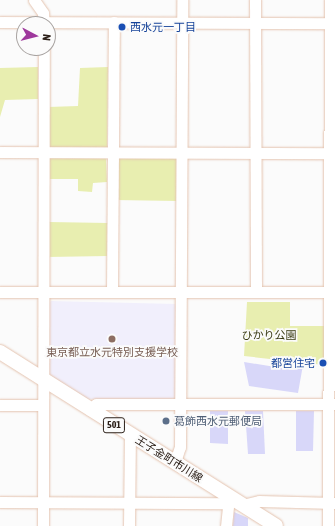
<!DOCTYPE html>
<html>
<head>
<meta charset="utf-8">
<style>
	body { margin:0 }
	#map { position:relative; width:335px; height:526px; overflow:hidden; background:#fbfbfb; font-family:"Asap Condensed","Noto Sans JP",sans-serif }
	div>[style] { position:absolute }
	.education>* { inset:0; background:#f1effc }
	.green>* { inset:0; background:#e8eeb0 }
	.building>* { inset:0; background:#d8d7f9 }
	.roads { filter:drop-shadow(0 0 1px #e4c3af) drop-shadow(0 0 1px #e4c3af) }
	.minor>* { height:11px; margin:-5.5px; padding:0 5.5px; transform-origin:5.5px; border-radius:5.5px; background:#fff }
	.major>* { height:14px; margin:-7px; padding:0 7px; transform-origin:7px; border-radius:7px; background:#fff }
	.dots>* { width:11px; height:11px; translate:-50% -50%; box-sizing:border-box; border:2px solid #fbfbfb; border-radius:50% }
	span { translate:-50% -50%; white-space:nowrap; text-align:center; line-height:1.15; -webkit-text-stroke:3.5px #fbfbfb; paint-order:stroke }
	.shield-label span { padding:1px 3px; background:#fbfbfb; border:1px solid; border-radius:3px; -webkit-text-stroke-width:0 }
	.shield-label { font-size:10px; color:#2c2019; font-weight:700 }
	.transit-label { font-size:11px; color:#164399 }
	.left { translate:0 -50%; text-align:left }
	.right { translate:-100% -50%; text-align:right }
	.park-label { font-size:11px; color:#383a12 }
	.education-label { font-size:11px; color:#785e54 }
	.service-label { font-size:11px; color:#4e5e75 }
	.street-label { font-size:11px; color:#2c2019 }
	.north { position:absolute; left:16px; top:16px; width:40px; height:40px; box-sizing:border-box; background:#fbfbfb; border:1px solid #a8a3a1; border-radius:50%; rotate:97deg; font-size:11px; font-weight:700; line-height:16px; text-align:center; color:#2c2019 }
	.north::after { content:''; display:block; margin:auto; width:14px; height:18px; background:#9e389c; clip-path:polygon(50% 0,100% 100%,50% 72%,0 100%) }
</style>
</head>
<body>
<div id="map">
	<div class="education">
		<div style="clip-path:polygon(51px 301px,176px 304px,175px 400px,84px 399px,48px 374px,47px 305px)"></div>
	</div>
	<div class="green">
		<div style="clip-path:polygon(38px 67px,38px 99px,5px 100px,0 117px,0 68px)"></div>
		<div style="clip-path:polygon(108px 67px,107px 150px,49px 148px,48px 107px,78px 106px,80px 68px)"></div>
		<div style="clip-path:polygon(179px 154px,178px 201px,114px 200px,115px 155px)"></div>
		<div style="clip-path:polygon(52px 155px,106px 157px,107px 182px,93px 183px,92px 192px,78px 191px,78px 179px,48px 179px,48px 158px)"></div>
		<div style="clip-path:polygon(49px 222px,108px 223px,108px 256px,47px 257px)"></div>
		<div style="clip-path:polygon(247px 302px,290px 302px,290px 326px,324px 326px,324px 365px,244px 356px)"></div>
	</div>
	<div class="building">
		<div style="clip-path:polygon(244px 362px,294px 370px,295px 364px,303px 365px,298px 393px,249px 386px)"></div>
		<div style="clip-path:polygon(210px 411px,228px 411px,228px 444px,210px 443px)"></div>
		<div style="clip-path:polygon(245px 411px,263px 411px,265px 454px,248px 454px)"></div>
		<div style="clip-path:polygon(296px 411px,314px 411px,313px 451px,296px 451px)"></div>
		<div style="clip-path:polygon(234px 512px,248px 518px,248px 526px,233px 526px)"></div>
	</div>
	<div class="roads">
		<div class="minor">
			<div style="left:34px;top:0;width:16px;rotate:55deg"></div>
			<div style="left:43px;top:13px;width:11px;rotate:85deg"></div>
			<div style="left:255px;top:0;width:292px;rotate:89.8deg"></div>
			<div style="left:0;top:22px;width:335px;rotate:0.2deg"></div>
			<div style="left:0;top:152px;width:334px;rotate:0.2deg"></div>
			<div style="left:0;top:292px;width:334px"></div>
			<div style="left:112px;top:292px;width:270px;rotate:-89.6deg"></div>
			<div style="left:0;top:405px;width:43px"></div>
			<div style="left:90px;top:410px;width:8px;rotate:-45deg"></div>
			<div style="left:96px;top:404px;width:238px"></div>
			<div style="left:175px;top:462px;width:16px;rotate:-72deg"></div>
			<div style="left:180px;top:447px;width:447px;rotate:-89.7deg"></div>
			<div style="left:0;top:502px;width:226px;rotate:0.3deg"></div>
			<div style="left:242px;top:505px;width:17px;rotate:-13deg"></div>
			<div style="left:259px;top:501px;width:75px;rotate:1.5deg"></div>
			<div style="left:43px;top:526px;width:478px;rotate:-89.9deg"></div>
			<div style="left:129px;top:526px;width:92px;rotate:-89.4deg"></div>
			<div style="left:226px;top:526px;width:29px;rotate:-84deg"></div>
			<div style="left:328px;top:526px;width:526px;rotate:-89.78deg"></div>
		</div>
		<div class="major">
			<div style="left:0;top:352px;width:326px;rotate:32.2deg"></div>
		</div>
	</div>
	<div class="dots">
		<div style="left:122px;top:27px;background:#1a4fb4"></div>
		<div style="left:112px;top:339px;background:#8d6e63"></div>
		<div style="left:323px;top:363px;background:#1a4fb4"></div>
		<div style="left:166px;top:421px;background:#5c6f8a"></div>
	</div>
	<div class="shield-label">
		<span style="left:114px;top:425px">501</span>
	</div>
	<div class="transit-label">
		<span class="left" style="left:130px;top:27px">西水元一丁目</span>
		<span class="right" style="left:315px;top:363px">都営住宅</span>
	</div>
	<div class="park-label">
		<span style="left:269px;top:335px">ひかり公園</span>
	</div>
	<div class="education-label">
		<span style="left:112px;top:352px">東京都立水元特別支援学校</span>
	</div>
	<div class="service-label">
		<span class="left" style="left:174px;top:421px">葛飾西水元郵便局</span>
	</div>
	<div class="street-label">
		<span style="left:169px;top:459px;rotate:32deg">王子金町市川線</span>
	</div>
	<div class="north">N</div>
</div>
</body>
</html>
